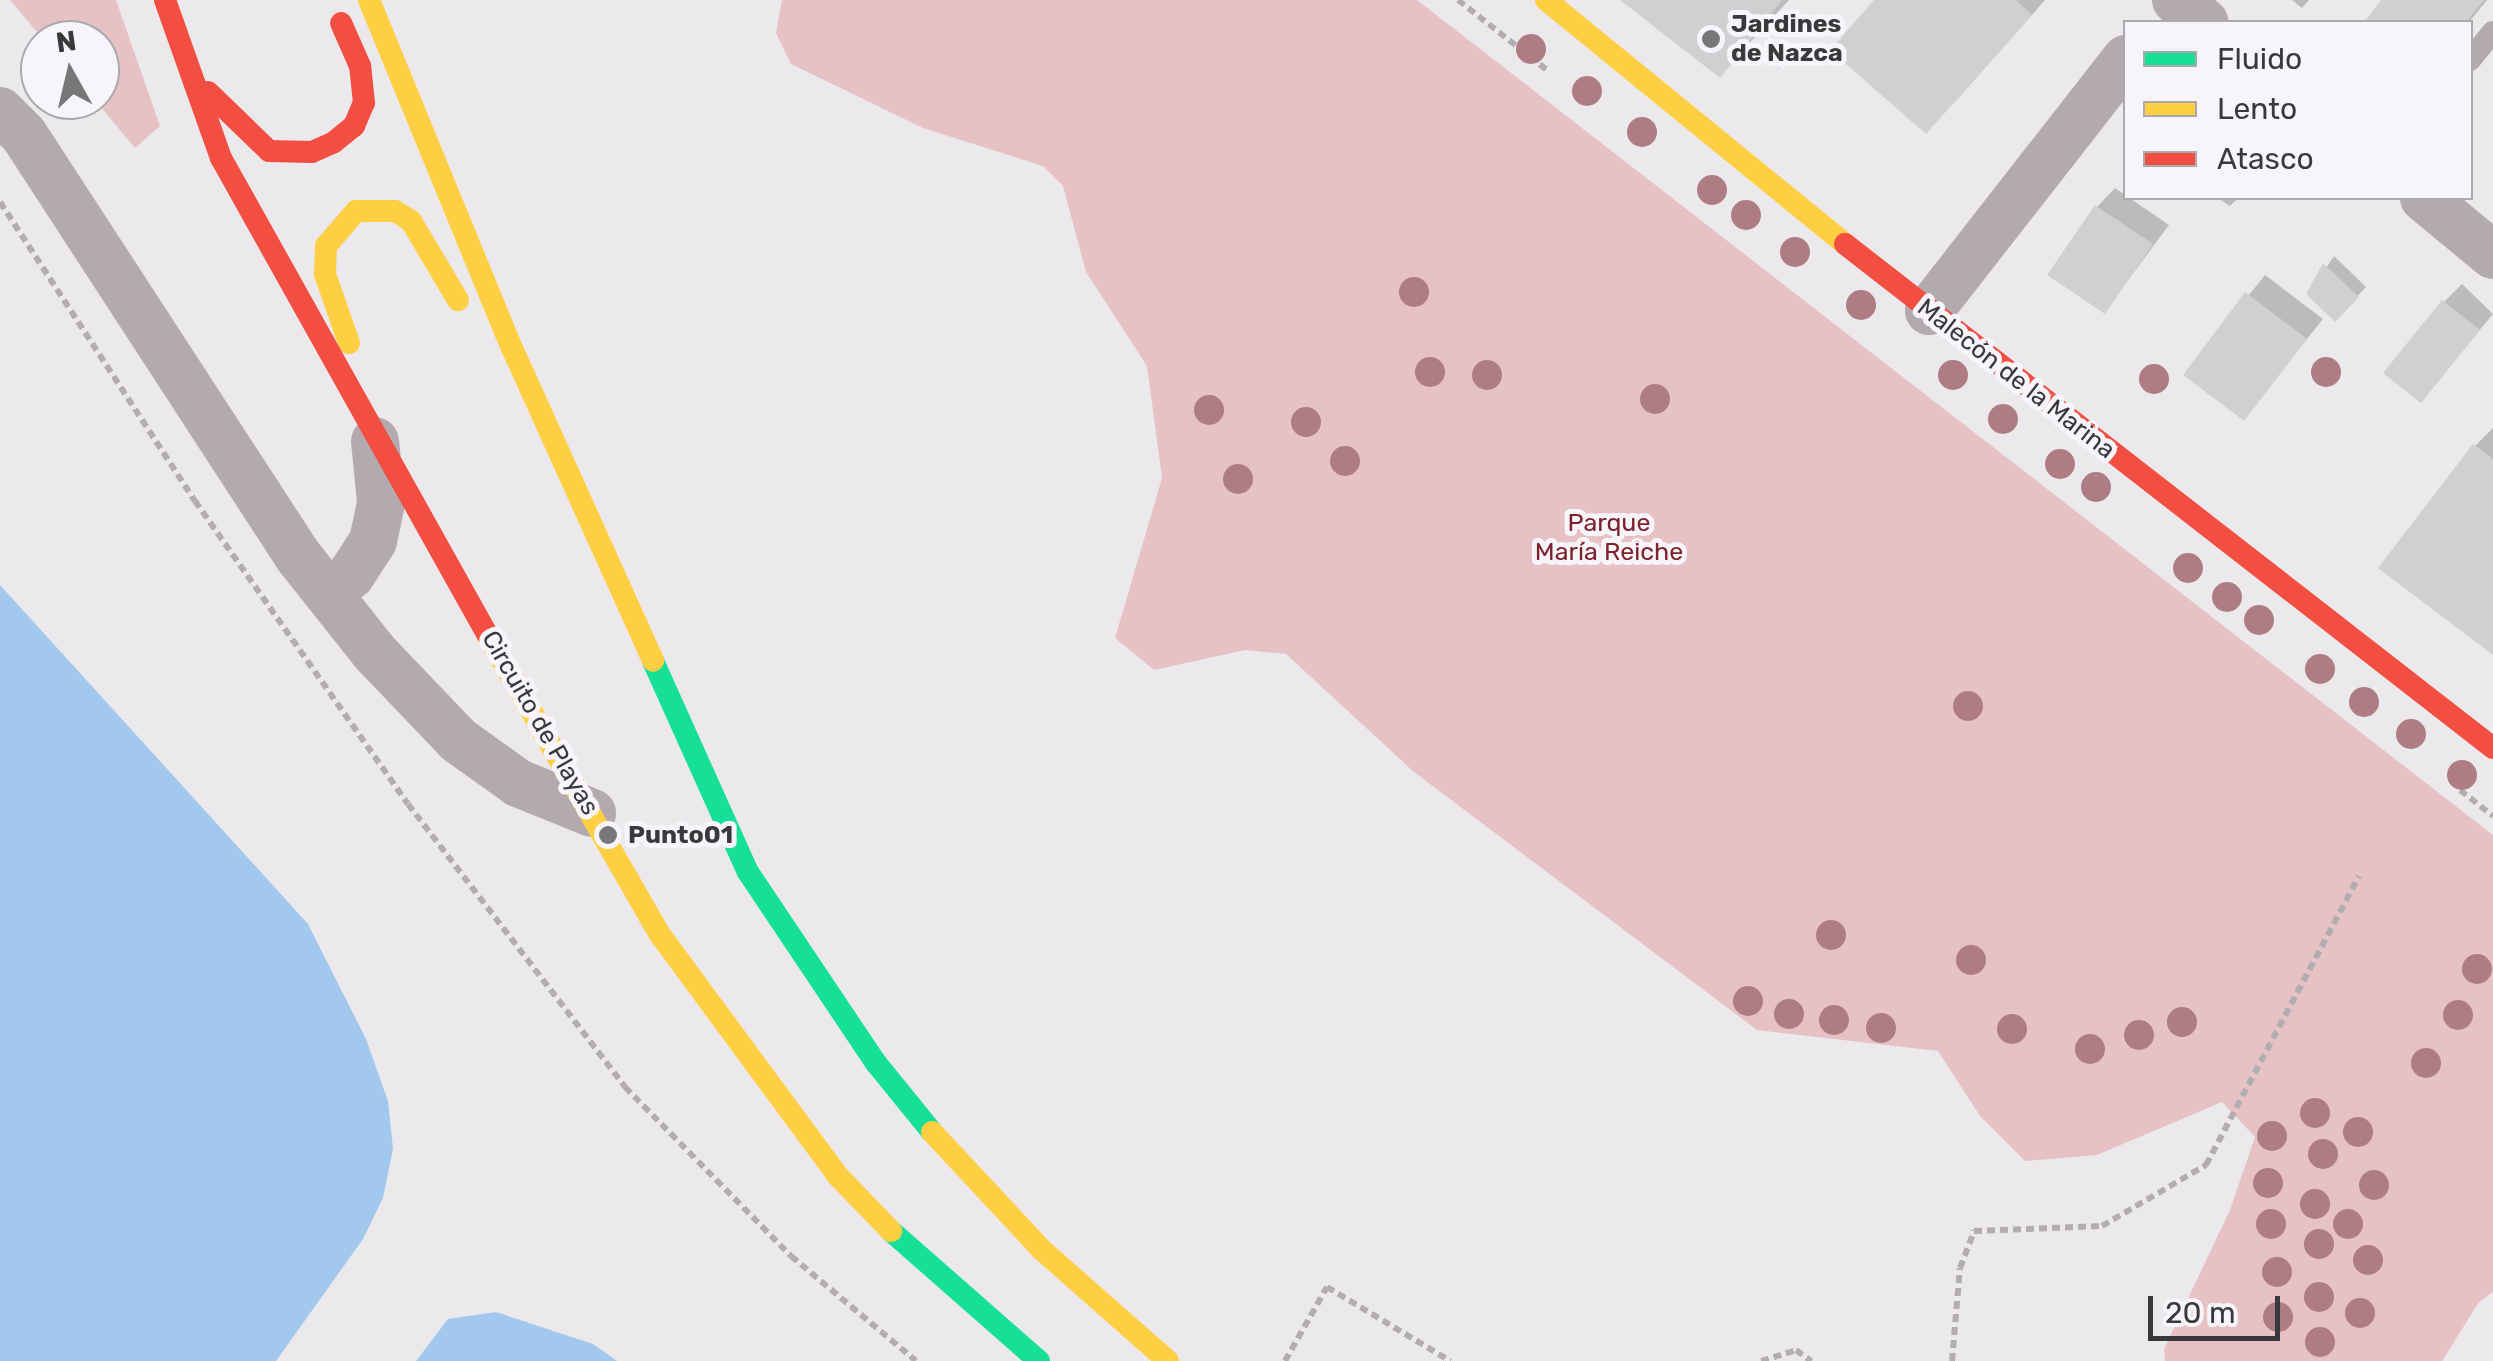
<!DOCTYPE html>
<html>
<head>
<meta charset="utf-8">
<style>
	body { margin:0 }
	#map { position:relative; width:2493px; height:1361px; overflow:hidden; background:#ebe9ec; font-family:Rubik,sans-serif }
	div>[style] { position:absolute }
	.green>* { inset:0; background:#e7c2c4 }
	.water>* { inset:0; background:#a2c9ed }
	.shadow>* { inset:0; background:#0003 }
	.building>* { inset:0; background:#d0d0d2 }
	.path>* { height:6px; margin-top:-3px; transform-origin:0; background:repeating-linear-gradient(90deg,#b2adb0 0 8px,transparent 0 13px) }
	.lane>* { height:22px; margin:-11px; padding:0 11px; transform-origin:11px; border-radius:11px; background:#b3aaaf }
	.street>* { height:48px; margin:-24px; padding:0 24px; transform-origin:24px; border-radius:24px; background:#b3aaaf }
	.fast>* { height:22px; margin:-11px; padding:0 11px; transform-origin:11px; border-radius:11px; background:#16e098 }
	.slow>* { height:22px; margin:-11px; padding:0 11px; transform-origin:11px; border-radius:11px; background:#ffcf43 }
	.jam>* { height:22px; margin:-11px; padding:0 11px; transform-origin:11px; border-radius:11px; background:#f24e42 }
	.trees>* { width:30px; height:30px; margin:-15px; border-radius:50%; background:#ae7c83 }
	.dots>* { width:28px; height:28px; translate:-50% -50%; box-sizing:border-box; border:5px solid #f8f5fa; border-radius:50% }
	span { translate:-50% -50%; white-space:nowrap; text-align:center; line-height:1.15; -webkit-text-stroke:10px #f8f5fa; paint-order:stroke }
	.poi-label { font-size:25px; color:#39383a; font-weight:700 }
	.left { translate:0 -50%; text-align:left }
	.street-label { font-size:25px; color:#39383a }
	.park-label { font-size:25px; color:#7d222d }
	.legend { position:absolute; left:2123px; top:20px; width:350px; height:180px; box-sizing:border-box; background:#f8f5fa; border:2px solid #aca9ad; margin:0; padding:12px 18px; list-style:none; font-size:30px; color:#39383a }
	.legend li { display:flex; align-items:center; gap:20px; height:50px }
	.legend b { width:50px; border:2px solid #aca9ad }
	.north { position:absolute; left:20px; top:20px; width:100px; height:100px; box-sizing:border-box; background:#f8f5fa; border:2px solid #aca9ad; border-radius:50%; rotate:352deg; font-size:28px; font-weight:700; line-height:40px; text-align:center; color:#39383a }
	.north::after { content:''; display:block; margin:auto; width:35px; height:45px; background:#777678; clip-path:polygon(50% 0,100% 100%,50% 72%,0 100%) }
	.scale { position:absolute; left:2148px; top:1296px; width:132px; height:45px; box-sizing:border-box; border:5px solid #39383a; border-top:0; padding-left:12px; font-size:30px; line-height:35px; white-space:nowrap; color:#39383a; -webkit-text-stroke:8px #f8f5fa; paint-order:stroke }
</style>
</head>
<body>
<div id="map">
	<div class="green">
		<div style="clip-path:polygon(10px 0,116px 0,160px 126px,135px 148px,95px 100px,100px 100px,100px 40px,44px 40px)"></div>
		<div style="clip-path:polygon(782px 0,1417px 0,2493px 835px,2493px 1292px,2479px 1302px,2442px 1361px,2165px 1361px,2164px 1349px,2230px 1210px,2255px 1137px,2222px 1102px,2097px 1155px,2025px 1161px,1980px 1116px,1938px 1051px,1757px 1030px,1414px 772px,1286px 654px,1245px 650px,1154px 670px,1115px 638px,1162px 478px,1147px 366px,1086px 272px,1063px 186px,1043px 166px,923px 128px,791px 64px,776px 33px)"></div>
	</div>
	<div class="water">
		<div style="clip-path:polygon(0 585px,308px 924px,366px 1039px,388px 1101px,393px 1149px,383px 1198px,363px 1239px,276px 1361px,0 1361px)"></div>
		<div style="clip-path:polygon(496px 1312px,593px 1344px,617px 1361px,416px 1361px,448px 1319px)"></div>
	</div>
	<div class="shadow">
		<div style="clip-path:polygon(1624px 0,1789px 0,1720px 75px)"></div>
		<div style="clip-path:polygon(1878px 0,2045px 0,1953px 104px)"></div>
		<div style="clip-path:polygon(2292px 0,2309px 0,2302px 8px)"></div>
		<div style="clip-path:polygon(2385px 0,2487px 0,2469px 22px,2367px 22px)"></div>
		<div style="clip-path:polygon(2115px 188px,2169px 225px,2105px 311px,2097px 207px)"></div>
		<div style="clip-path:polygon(2218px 198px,2238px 198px,2230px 206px)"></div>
		<div style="clip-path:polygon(2334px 256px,2366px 287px,2335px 319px,2309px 294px)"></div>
		<div style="clip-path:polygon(2265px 275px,2323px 319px,2244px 417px,2186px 374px)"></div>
		<div style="clip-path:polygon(2462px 284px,2493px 314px,2421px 400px,2444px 302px)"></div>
		<div style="clip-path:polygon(2493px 428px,2493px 652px,2475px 446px)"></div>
	</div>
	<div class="building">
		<div style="clip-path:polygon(1620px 0,1782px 0,1720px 78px)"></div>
		<div style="clip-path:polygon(1874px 0,2016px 0,2032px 15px,1926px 134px,1830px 50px)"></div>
		<div style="clip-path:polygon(2381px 0,2484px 0,2466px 22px,2364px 22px)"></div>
		<div style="clip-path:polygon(2095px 205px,2153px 244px,2105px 314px,2047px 275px)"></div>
		<div style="clip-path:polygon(2323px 263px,2359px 297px,2335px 322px,2306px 294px)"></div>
		<div style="clip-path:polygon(2245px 292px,2307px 339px,2244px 421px,2183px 375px)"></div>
		<div style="clip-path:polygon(2442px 300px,2480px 330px,2421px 403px,2383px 373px)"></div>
		<div style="clip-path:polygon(2473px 444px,2493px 459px,2493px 655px,2378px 568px)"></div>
	</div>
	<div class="path">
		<div style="left:1458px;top:0;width:113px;rotate:38.2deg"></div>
		<div style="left:0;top:202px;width:357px;rotate:56.9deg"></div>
		<div style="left:195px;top:501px;width:370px;rotate:54.9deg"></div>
		<div style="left:408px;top:804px;width:357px;rotate:52.5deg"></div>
		<div style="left:625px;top:1087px;width:237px;rotate:45.5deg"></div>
		<div style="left:791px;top:1256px;width:163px;rotate:40deg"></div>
		<div style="left:2460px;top:790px;width:42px;rotate:38.2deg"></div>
		<div style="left:1285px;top:1361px;width:85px;rotate:-60.4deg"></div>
		<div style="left:1327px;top:1287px;width:144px;rotate:31deg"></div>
		<div style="left:1761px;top:1361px;width:37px;rotate:-17deg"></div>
		<div style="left:1796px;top:1350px;width:19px;rotate:36deg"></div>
		<div style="left:1952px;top:1361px;width:93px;rotate:-85.1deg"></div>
		<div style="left:1960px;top:1268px;width:40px;rotate:-69deg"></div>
		<div style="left:1974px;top:1231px;width:128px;rotate:-2.2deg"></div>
		<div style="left:2102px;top:1226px;width:121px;rotate:-30.4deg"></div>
		<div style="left:2206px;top:1165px;width:327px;rotate:-62.1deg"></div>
	</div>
	<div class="lane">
		<div style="left:2470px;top:60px;width:36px;rotate:-51deg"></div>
	</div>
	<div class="street">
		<div style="left:2176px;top:0;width:36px;rotate:38deg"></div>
		<div style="left:0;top:111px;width:34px;rotate:45deg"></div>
		<div style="left:24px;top:135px;width:502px;rotate:56.94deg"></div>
		<div style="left:298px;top:556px;width:124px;rotate:51.6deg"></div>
		<div style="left:375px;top:653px;width:120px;rotate:46.3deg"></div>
		<div style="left:458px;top:740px;width:74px;rotate:35.6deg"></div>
		<div style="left:518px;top:783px;width:80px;rotate:22.1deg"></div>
		<div style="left:2424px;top:198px;width:89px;rotate:39.6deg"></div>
		<div style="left:1929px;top:311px;width:320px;rotate:-52deg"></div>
		<div style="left:329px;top:594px;width:29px;rotate:-41deg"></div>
		<div style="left:351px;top:575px;width:40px;rotate:-57.1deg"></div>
		<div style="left:373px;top:541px;width:40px;rotate:-78deg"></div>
		<div style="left:381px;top:502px;width:61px;rotate:-95.6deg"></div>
	</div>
	<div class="fast">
		<div style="left:653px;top:661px;width:231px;rotate:65.8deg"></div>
		<div style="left:748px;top:872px;width:230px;rotate:56.2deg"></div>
		<div style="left:876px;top:1063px;width:89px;rotate:50.9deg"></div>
		<div style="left:891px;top:1231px;width:197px;rotate:41.3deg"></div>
	</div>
	<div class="slow">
		<div style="left:369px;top:0;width:376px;rotate:67.7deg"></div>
		<div style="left:512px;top:348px;width:343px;rotate:65.7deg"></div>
		<div style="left:1546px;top:0;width:386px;rotate:39.2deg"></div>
		<div style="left:349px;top:343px;width:73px;rotate:-109.2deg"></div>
		<div style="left:325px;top:274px;width:28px;rotate:-88deg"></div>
		<div style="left:326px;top:246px;width:46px;rotate:-49.4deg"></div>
		<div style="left:356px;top:211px;width:39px"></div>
		<div style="left:395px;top:211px;width:19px;rotate:32deg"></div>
		<div style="left:411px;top:221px;width:92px;rotate:59.3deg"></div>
		<div style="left:487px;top:634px;width:349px;rotate:60.1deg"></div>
		<div style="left:661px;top:936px;width:297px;rotate:53.6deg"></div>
		<div style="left:837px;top:1175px;width:78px;rotate:46deg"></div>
		<div style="left:932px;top:1132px;width:161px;rotate:47deg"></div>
		<div style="left:1042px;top:1250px;width:168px;rotate:41.4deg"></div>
	</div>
	<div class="jam">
		<div style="left:165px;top:0;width:168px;rotate:70.5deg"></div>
		<div style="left:221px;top:158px;width:545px;rotate:60.8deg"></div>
		<div style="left:208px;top:92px;width:85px;rotate:44deg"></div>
		<div style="left:269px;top:151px;width:43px;rotate:1.3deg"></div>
		<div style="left:312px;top:152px;width:24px;rotate:-24deg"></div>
		<div style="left:334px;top:142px;width:26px;rotate:-39deg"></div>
		<div style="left:354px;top:126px;width:25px;rotate:-67deg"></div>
		<div style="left:364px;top:103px;width:37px;rotate:-96deg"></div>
		<div style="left:360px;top:66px;width:47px;rotate:-113.8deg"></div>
		<div style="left:1845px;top:244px;width:821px;rotate:37.87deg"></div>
	</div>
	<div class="trees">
		<div style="left:1531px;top:49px"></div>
		<div style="left:1587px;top:91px"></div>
		<div style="left:1642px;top:132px"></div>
		<div style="left:1712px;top:190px"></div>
		<div style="left:1746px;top:215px"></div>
		<div style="left:1795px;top:252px"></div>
		<div style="left:1414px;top:292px"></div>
		<div style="left:1861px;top:305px"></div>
		<div style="left:1430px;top:372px"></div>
		<div style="left:2326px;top:372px"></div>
		<div style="left:1487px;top:375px"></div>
		<div style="left:1953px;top:375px"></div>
		<div style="left:2154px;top:379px"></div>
		<div style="left:1655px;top:399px"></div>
		<div style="left:1209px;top:410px"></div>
		<div style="left:2003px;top:419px"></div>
		<div style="left:1306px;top:422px"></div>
		<div style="left:1345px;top:461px"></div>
		<div style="left:2060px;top:464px"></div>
		<div style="left:1238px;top:479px"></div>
		<div style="left:2096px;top:487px"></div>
		<div style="left:2188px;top:568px"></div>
		<div style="left:2227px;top:597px"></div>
		<div style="left:2259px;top:620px"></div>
		<div style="left:2320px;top:669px"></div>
		<div style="left:2364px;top:702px"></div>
		<div style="left:1968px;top:706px"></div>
		<div style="left:2411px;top:734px"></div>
		<div style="left:2462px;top:775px"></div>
		<div style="left:1831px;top:935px"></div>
		<div style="left:1971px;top:960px"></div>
		<div style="left:2477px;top:969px"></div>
		<div style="left:1748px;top:1001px"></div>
		<div style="left:1789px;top:1014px"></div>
		<div style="left:2458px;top:1015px"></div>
		<div style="left:1834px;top:1020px"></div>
		<div style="left:2182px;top:1022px"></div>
		<div style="left:1881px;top:1028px"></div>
		<div style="left:2012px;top:1029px"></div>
		<div style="left:2139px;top:1035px"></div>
		<div style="left:2090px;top:1049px"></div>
		<div style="left:2426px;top:1063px"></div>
		<div style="left:2315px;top:1113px"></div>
		<div style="left:2358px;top:1132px"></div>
		<div style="left:2272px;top:1136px"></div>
		<div style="left:2323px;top:1154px"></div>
		<div style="left:2268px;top:1183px"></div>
		<div style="left:2374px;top:1185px"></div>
		<div style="left:2315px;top:1204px"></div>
		<div style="left:2271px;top:1224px"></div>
		<div style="left:2348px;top:1224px"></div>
		<div style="left:2319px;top:1244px"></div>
		<div style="left:2368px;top:1260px"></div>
		<div style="left:2277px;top:1272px"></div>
		<div style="left:2319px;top:1297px"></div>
		<div style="left:2360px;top:1313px"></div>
		<div style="left:2278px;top:1317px"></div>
		<div style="left:2320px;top:1342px"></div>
	</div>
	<div class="dots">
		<div style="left:1711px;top:39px;background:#777678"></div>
		<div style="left:608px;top:835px;background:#777678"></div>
	</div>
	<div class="poi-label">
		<span class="left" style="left:1731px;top:39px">Jardines<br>de Nazca</span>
		<span class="left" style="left:628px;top:835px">Punto01</span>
	</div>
	<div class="street-label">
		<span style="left:2016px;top:379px;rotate:38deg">Malecón de la Marina</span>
		<span style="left:540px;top:723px;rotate:60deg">Circuito de Playas</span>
	</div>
	<div class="park-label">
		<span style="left:1609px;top:538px">Parque<br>María Reiche</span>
	</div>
	<ul class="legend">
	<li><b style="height:12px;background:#16e098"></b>Fluido</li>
	<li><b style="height:12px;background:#ffcf43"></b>Lento</li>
	<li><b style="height:12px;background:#f24e42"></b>Atasco</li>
	</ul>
	<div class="north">N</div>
	<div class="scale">20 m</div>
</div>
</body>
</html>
